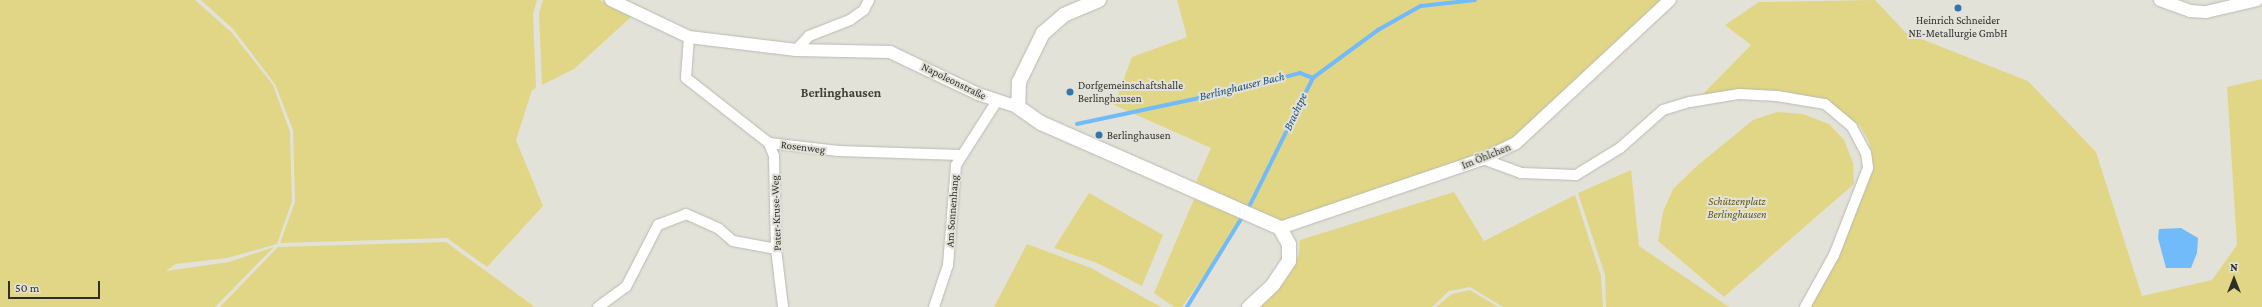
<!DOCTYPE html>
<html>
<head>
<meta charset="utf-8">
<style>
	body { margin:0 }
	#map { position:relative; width:2262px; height:307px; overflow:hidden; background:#e3e2d9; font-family:"Crimson Pro",serif }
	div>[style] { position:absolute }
	.green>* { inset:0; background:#e1d686 }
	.water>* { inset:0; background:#71bbfa }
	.stream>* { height:3.5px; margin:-1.75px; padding:0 1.75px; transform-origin:1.75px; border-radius:1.75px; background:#71bbfa }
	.roads { filter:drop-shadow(0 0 1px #bab9b0) drop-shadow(0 0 1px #bab9b0) }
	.minor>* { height:10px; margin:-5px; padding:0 5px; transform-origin:5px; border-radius:5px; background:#fff }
	.tertiary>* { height:12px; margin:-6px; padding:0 6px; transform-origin:6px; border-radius:6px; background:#fff }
	.secondary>* { height:14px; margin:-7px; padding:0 7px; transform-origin:7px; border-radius:7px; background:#fff }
	.dots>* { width:11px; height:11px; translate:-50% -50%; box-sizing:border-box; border:2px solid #e3e2d9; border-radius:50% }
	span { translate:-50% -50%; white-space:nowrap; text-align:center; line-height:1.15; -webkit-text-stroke:4px #e3e2d9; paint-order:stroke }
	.poi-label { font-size:11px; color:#2f2e2b }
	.left { translate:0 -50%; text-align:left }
	.street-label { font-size:11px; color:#2f2e2b }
	.park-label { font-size:11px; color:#61570f; font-style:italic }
	.water-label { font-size:12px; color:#194f78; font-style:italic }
	.quarter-label { font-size:13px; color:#414038; font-weight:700 }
	.north { position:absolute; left:2214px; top:259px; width:40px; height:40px; -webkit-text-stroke:3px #e3e2d9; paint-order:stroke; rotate:0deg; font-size:11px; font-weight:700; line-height:16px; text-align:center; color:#2f2e2b }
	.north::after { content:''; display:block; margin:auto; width:14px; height:18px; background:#2f2e2b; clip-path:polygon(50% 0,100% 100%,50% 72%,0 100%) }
	.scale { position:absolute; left:8px; top:281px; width:92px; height:18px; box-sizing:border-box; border:2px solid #2f2e2b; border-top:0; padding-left:5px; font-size:12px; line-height:14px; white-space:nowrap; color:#2f2e2b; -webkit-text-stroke:3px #e3e2d9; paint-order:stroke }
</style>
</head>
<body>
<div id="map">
	<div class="green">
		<div style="clip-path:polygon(0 0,195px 0,232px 33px,273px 85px,290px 132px,292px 201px,277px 244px,227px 258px,176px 264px,166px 271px,229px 262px,274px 247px,215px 307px,0 307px)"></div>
		<div style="clip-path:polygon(201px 0,537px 0,533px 14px,536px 88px,532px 90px,516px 140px,543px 206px,487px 267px,447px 238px,280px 243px,295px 202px,293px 130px,275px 84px,233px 29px)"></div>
		<div style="clip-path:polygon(543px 0,600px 0,631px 17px,574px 69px,542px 85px,539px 13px)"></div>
		<div style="clip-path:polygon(1177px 0,1660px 0,1513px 138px,1480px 155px,1280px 222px,1196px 182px,1211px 148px,1114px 105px,1132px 57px,1187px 37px)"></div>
		<div style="clip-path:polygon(1875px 0,1906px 33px,2028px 81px,2096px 152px,2142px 296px,2212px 280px,2237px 245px,2227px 87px,2262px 79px,2262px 307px,1809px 307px,1867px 187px,1872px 156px,1869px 142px,1860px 126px,1827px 100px,1780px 91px,1738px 91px,1701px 96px,1751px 45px,1725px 25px,1759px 2px)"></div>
		<div style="clip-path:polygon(1777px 112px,1803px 114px,1829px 124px,1844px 140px,1853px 163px,1854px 184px,1724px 297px,1658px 241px,1663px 212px,1673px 189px,1698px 165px,1753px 120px)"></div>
		<div style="clip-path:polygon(1631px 170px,1639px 246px,1729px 307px,1606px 307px,1605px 275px,1578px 193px)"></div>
		<div style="clip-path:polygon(1454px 192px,1484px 241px,1575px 195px,1601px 276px,1603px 307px,1503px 307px,1470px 287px,1449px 291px,1432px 307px,1259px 307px,1285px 282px,1299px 254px,1300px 240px)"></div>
		<div style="clip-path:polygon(1089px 193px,1163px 235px,1142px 286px,1097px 263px,1054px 248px)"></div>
		<div style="clip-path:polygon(1194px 199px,1240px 218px,1228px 242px,1182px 307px,1174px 307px,1154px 293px)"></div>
		<div style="clip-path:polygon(446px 242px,535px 307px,220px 307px,278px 247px)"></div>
		<div style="clip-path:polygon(1027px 244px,1091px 268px,1161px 307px,994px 307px)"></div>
		<div style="clip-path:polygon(1470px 290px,1498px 307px,1436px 307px,1452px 294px)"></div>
	</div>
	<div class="water">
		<div style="clip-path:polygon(2181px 228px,2198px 238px,2197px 253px,2191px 268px,2166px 268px,2158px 238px,2159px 229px)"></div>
	</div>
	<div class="stream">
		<div style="left:1077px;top:124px;width:168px;rotate:-12deg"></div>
		<div style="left:1241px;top:89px;width:61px;rotate:-15.2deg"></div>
		<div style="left:1300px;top:73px;width:14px;rotate:21deg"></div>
		<div style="left:1248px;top:209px;width:146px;rotate:-63.6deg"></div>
		<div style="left:1313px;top:78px;width:81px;rotate:-36.4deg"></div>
		<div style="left:1378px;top:30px;width:49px;rotate:-29.2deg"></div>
		<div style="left:1421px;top:6px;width:54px;rotate:-6.3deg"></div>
		<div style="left:1187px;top:307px;width:107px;rotate:-58.4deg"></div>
	</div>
	<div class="roads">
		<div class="minor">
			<div style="left:689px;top:37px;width:41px;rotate:94.2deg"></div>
			<div style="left:686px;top:78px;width:105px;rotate:38.1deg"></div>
			<div style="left:769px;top:143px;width:70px;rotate:6.5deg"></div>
			<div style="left:839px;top:151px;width:121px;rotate:1.9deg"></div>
			<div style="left:796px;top:50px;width:19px;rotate:-47deg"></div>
			<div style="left:809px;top:36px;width:44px;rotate:-21.3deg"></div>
			<div style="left:850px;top:20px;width:17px;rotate:-36deg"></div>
			<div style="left:864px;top:10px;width:11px;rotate:-63deg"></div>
			<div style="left:769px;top:143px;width:14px;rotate:69deg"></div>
			<div style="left:774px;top:156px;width:93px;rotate:88.8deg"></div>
			<div style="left:776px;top:249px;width:58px;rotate:83.1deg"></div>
			<div style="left:1483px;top:159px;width:40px;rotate:20.2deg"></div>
			<div style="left:1521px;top:173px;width:55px;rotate:2.1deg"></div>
			<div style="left:1576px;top:175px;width:52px;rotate:-31.5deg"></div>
			<div style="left:1620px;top:148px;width:57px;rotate:-41.5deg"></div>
			<div style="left:1663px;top:110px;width:28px;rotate:-17deg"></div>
			<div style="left:1690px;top:102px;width:50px;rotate:-9.3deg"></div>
			<div style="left:1739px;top:94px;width:38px;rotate:3deg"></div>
			<div style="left:1777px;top:96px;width:49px;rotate:9.5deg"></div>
			<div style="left:1825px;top:104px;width:35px;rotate:40deg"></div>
			<div style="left:1852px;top:127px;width:30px;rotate:62deg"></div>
			<div style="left:1866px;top:153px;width:15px;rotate:82deg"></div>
			<div style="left:1868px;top:168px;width:93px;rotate:111.3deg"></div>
			<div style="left:1834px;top:255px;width:60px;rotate:119.1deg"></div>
			<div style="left:598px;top:307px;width:34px;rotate:-36deg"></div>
			<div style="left:626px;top:287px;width:70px;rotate:-62.7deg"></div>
			<div style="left:658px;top:225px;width:30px;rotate:-21deg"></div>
			<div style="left:686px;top:214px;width:36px;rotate:24deg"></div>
			<div style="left:719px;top:229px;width:18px;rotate:41deg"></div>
			<div style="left:733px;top:241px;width:44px;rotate:10.5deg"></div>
			<div style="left:934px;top:307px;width:44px;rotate:-71.6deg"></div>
			<div style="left:948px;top:265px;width:100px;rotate:-85.4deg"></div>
			<div style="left:956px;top:165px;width:76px;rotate:-57.4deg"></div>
		</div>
		<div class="tertiary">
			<div style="left:611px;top:0;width:86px;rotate:25.4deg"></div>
			<div style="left:689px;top:37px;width:108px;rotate:6.9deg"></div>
			<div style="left:796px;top:50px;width:94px;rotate:1.2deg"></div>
			<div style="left:890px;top:52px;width:98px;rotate:25.5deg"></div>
			<div style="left:978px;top:94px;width:42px;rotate:18deg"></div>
			<div style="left:2160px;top:0;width:32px;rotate:20deg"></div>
			<div style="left:2190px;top:11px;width:16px;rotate:4deg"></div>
			<div style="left:2206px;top:12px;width:52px;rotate:-13.2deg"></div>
			<div style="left:1280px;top:228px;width:214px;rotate:-18.8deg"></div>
			<div style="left:1483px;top:159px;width:37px;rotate:-26deg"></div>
			<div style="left:1516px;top:143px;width:210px;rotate:-42.9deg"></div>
		</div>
		<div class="secondary">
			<div style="left:1099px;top:0;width:38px;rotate:157deg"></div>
			<div style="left:1064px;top:15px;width:28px;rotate:139deg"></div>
			<div style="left:1043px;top:33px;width:55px;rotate:116.1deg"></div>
			<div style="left:1019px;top:82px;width:25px;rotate:92deg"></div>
			<div style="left:1018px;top:107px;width:28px;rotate:35deg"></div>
			<div style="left:1041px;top:123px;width:261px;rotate:23.7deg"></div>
			<div style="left:1280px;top:228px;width:18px;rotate:61deg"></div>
			<div style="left:1289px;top:244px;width:17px;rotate:90deg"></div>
			<div style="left:1289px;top:261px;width:29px;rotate:124deg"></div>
			<div style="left:1273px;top:285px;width:33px;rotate:137deg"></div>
		</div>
	</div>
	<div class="dots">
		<div style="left:1958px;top:8px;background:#3276ab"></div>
		<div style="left:1070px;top:92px;background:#3276ab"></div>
		<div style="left:1099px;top:135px;background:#3276ab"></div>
	</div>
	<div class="poi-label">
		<span style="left:1958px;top:27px">Heinrich Schneider<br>NE-Metallurgie GmbH</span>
		<span class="left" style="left:1078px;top:92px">Dorfgemeinschaftshalle<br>Berlinghausen</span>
		<span class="left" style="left:1107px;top:135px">Berlinghausen</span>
	</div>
	<div class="street-label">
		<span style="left:954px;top:81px;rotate:26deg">Napoleonstraße</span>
		<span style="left:803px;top:147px;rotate:7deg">Rosenweg</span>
		<span style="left:1486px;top:156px;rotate:-22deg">Im Öhlchen</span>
		<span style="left:952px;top:211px;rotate:-86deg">Am Sonnenhang</span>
		<span style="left:776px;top:213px;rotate:-92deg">Pater-Kruse-Weg</span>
	</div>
	<div class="park-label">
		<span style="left:1737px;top:208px">Schützenplatz<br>Berlinghausen</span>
	</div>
	<div class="water-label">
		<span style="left:1242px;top:87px;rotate:-14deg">Berlinghauser Bach</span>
		<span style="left:1296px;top:112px;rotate:-65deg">Brachtpe</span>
	</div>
	<div class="quarter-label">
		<span style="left:841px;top:93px">Berlinghausen</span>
	</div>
	<div class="north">N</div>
	<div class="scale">50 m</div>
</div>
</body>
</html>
